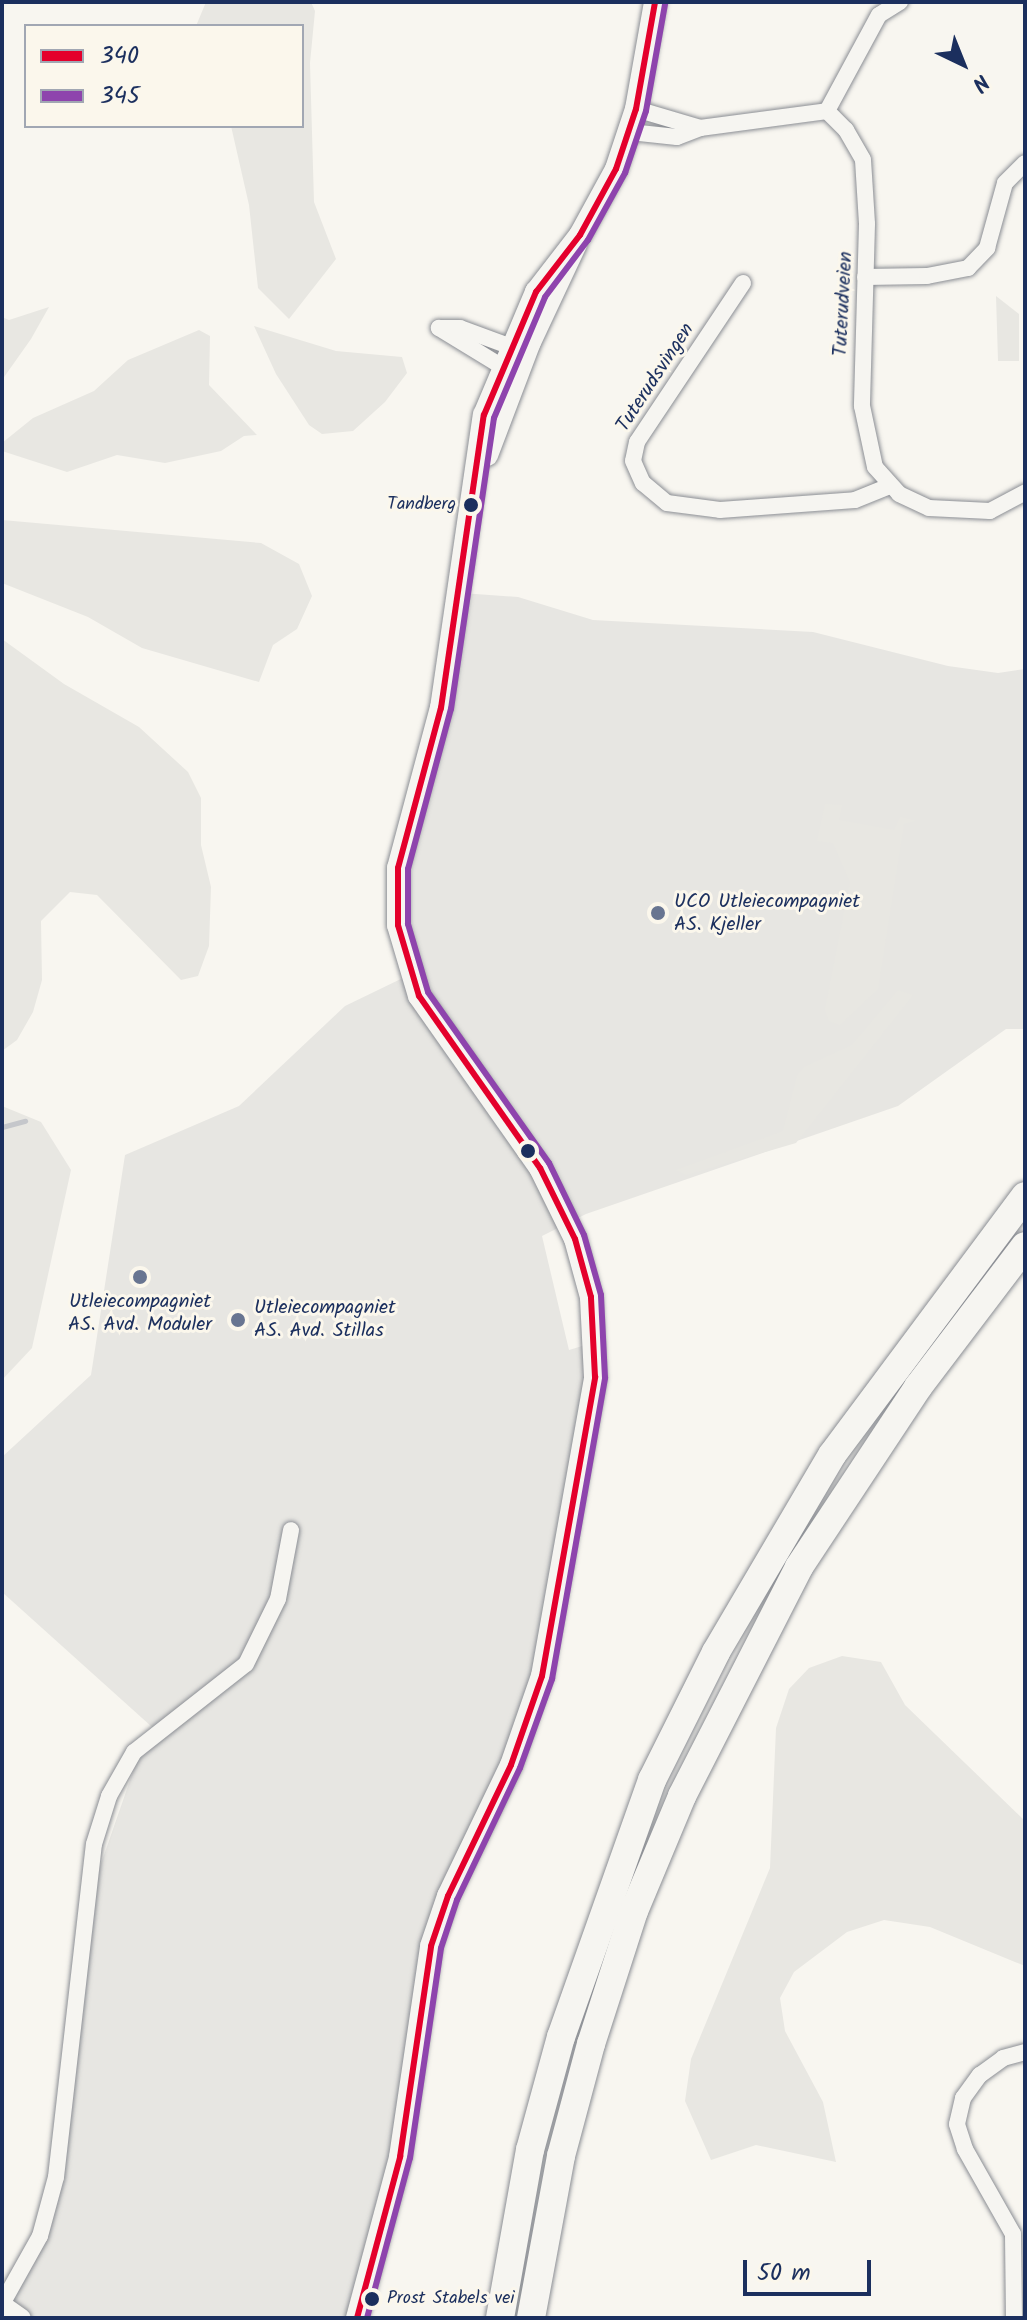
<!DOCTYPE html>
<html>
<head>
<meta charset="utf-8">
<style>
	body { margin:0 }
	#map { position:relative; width:1027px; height:2320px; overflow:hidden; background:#f8f6f0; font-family:Kalam,sans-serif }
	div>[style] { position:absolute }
	.built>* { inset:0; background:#e7e6e2 }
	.green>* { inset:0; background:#e8e7e2 }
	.stream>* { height:5px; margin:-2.5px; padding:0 2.5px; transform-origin:2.5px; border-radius:2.5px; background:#c5c7cb }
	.roads { filter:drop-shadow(0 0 2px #8b8e94) drop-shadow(0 0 2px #8b8e94) }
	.minor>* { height:16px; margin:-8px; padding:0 8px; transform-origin:8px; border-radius:8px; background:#f6f5f1 }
	.tertiary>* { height:18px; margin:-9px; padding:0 9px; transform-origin:9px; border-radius:9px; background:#f6f5f1 }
	.secondary>* { height:22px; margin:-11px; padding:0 11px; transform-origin:11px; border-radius:11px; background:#f6f5f1 }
	.motorway>* { height:28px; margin:-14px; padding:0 14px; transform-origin:14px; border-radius:14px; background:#f6f5f1 }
	.bus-1>* { height:6px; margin:-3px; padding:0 3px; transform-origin:3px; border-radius:3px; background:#e4002b }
	.bus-2>* { height:6px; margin:-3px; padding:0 3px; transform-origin:3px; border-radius:3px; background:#8e44ad }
	.dots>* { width:22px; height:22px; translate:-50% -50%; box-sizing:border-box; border:4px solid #fbf7ec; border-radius:50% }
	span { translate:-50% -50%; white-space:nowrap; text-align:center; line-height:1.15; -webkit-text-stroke:6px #fbf7ec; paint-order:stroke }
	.bus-label { font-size:18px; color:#1b2f5e }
	.right { translate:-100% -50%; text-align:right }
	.left { translate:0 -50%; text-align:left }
	.street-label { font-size:20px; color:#1b2f5e }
	.poi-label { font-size:20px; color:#1b2f5e }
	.frame { position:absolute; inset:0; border:4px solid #1b2f5e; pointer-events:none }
	.legend { position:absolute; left:24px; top:24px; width:280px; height:104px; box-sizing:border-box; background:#fbf7ec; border:2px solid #a1a7b3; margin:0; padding:10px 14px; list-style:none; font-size:24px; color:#1b2f5e }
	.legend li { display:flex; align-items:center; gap:16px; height:40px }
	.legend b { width:40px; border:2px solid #a1a7b3 }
	.north { position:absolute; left:923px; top:24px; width:80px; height:80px; -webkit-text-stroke:6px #fbf7ec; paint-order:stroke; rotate:137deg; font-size:22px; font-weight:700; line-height:32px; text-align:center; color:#1b2f5e }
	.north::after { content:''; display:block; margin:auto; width:28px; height:36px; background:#1b2f5e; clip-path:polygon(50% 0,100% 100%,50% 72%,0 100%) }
	.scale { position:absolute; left:743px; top:2260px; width:128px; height:36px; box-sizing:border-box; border:4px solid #1b2f5e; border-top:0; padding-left:10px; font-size:24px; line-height:28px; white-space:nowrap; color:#1b2f5e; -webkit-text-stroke:6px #fbf7ec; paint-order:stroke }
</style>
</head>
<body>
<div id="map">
	<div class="built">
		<div style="clip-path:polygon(448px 592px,518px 597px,593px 620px,813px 632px,948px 666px,998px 673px,1025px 669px,1025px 1029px,1006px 1029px,898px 1106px,586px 1214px,542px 1236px,569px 1350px,599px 1341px,541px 1685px,434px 1927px,359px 2318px,18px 2318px,9px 2312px,52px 2171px,87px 1904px,136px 1763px,162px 1736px,2px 1592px,2px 1457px,91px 1375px,125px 1155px,239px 1106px,345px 1006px,409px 975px,396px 921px)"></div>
	</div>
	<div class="green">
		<div style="clip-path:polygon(206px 2px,311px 2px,315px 11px,310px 63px,314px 202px,336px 259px,289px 319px,258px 288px,249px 205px,231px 126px,302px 126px,302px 26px,196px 26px)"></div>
		<div style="clip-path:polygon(996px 296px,1019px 314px,1019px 361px,998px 361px)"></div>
		<div style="clip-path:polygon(49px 307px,31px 339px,2px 380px,2px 317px,9px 320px)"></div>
		<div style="clip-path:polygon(254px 326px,336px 351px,402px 357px,407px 373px,385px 402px,353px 431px,322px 434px,309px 425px,276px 374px)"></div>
		<div style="clip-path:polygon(199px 330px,210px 336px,209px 385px,257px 435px,244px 436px,221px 451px,165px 463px,117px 455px,67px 472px,2px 451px,2px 443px,33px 418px,94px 391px,128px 360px)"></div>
		<div style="clip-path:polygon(2px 520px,261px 543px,299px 564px,312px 596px,297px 629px,273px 645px,259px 682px,142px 648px,88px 617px,2px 583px)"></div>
		<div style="clip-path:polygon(2px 639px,64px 684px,139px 727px,188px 772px,201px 798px,201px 845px,211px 887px,209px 946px,198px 976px,181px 980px,97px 895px,70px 892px,41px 921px,42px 980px,33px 1012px,17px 1040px,2px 1051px)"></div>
		<div style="clip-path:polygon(825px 804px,842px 805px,839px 820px,894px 830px,900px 817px,916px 821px,904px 824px,878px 989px,840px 1025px,829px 1021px,825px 1009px,850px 882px,833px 843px,817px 841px)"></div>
		<div style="clip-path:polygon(898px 990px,913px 995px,796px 1143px,686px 1175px,676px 1170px,783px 1131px,797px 1076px,804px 1067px,852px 1045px)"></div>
		<div style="clip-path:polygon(2px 1106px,41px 1122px,71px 1170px,32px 1348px,2px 1380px)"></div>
		<div style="clip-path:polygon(842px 1656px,881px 1662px,905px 1705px,1025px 1821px,1025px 1966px,930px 1927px,884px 1920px,847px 1932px,794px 1972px,780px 1998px,785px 2031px,823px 2102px,836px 2162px,756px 2145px,711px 2160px,685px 2101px,691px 2059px,770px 1868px,776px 1728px,789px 1689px,809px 1668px)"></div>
	</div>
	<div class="stream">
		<div style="left:2px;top:1127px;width:24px;rotate:-15deg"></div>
	</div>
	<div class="roads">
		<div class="minor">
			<div style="left:636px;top:109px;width:67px;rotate:16.5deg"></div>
			<div style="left:827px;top:111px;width:109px;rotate:-61.6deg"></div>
			<div style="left:879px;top:15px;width:25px;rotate:-32deg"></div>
			<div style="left:630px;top:132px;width:47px;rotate:6.1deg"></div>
			<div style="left:677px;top:137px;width:25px;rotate:-21deg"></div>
			<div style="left:700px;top:128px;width:128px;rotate:-7.6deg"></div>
			<div style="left:827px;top:111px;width:27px;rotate:45deg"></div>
			<div style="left:846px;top:130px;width:34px;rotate:60deg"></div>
			<div style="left:863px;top:160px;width:64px;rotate:86.4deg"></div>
			<div style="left:867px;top:224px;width:182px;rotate:91.6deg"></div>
			<div style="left:862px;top:406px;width:62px;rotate:78deg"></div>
			<div style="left:875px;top:467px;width:36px;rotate:48deg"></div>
			<div style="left:899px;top:494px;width:33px;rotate:25deg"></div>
			<div style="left:929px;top:508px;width:61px;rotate:2.8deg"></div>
			<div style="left:990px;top:511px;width:40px;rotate:-28deg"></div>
			<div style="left:865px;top:277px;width:62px;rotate:-0.9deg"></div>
			<div style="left:927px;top:276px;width:42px;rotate:-11deg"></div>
			<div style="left:968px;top:268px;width:28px;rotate:-46deg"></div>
			<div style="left:987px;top:248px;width:67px;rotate:-74.5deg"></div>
			<div style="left:1005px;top:183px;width:28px;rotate:-45deg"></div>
			<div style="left:743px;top:283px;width:191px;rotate:123.7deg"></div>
			<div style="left:637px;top:442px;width:19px;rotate:102deg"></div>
			<div style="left:633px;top:461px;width:24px;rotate:66deg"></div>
			<div style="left:643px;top:483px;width:31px;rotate:40deg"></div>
			<div style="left:667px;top:503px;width:53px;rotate:7.5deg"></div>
			<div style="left:720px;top:510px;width:135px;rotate:-4.2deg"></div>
			<div style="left:855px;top:500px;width:38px;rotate:-22deg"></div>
			<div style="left:439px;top:328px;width:21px"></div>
			<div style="left:460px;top:328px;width:52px;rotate:20.2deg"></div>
			<div style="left:509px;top:346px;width:21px;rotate:51deg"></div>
			<div style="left:522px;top:362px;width:21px;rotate:169deg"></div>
			<div style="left:501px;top:366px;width:73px;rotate:-148.5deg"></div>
			<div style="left:2px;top:2304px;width:78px;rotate:-60.8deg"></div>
			<div style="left:40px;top:2236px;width:61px;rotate:-74.8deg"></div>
			<div style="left:56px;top:2177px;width:335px;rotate:-83.5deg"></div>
			<div style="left:94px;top:1844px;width:50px;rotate:-72.6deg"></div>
			<div style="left:109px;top:1796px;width:51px;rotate:-60.4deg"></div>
			<div style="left:134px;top:1752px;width:142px;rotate:-38.2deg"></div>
			<div style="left:246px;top:1664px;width:72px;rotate:-63.8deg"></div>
			<div style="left:278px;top:1599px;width:70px;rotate:-79.3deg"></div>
			<div style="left:1014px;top:2318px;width:84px;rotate:-90.7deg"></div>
			<div style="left:1013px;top:2234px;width:98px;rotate:-119.5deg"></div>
			<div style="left:965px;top:2149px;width:26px;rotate:-108deg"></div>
			<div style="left:957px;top:2124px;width:27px;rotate:-77deg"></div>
			<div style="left:963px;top:2098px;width:29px;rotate:-54deg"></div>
			<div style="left:980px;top:2075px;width:29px;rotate:-36deg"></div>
			<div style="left:1003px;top:2058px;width:23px;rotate:-15deg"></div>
		</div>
		<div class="tertiary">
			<div style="left:2px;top:2304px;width:24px;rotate:35deg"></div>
		</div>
		<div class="secondary">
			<div style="left:487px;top:455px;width:121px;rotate:-69.2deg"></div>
			<div style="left:530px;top:342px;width:108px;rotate:-64.9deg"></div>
			<div style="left:357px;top:2318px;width:167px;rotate:-75deg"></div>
			<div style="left:400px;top:2157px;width:213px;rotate:-81.6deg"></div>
			<div style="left:431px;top:1946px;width:53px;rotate:-71.2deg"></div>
			<div style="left:448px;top:1896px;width:145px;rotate:-64.3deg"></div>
			<div style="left:511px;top:1765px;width:94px;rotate:-70.8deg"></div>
			<div style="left:542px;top:1676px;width:304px;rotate:-79.9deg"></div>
			<div style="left:595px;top:1377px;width:80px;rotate:-92.9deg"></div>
			<div style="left:591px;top:1297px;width:60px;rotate:-105.4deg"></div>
			<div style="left:575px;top:1239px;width:79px;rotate:-116.2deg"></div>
			<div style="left:540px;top:1168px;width:210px;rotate:-125.1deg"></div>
			<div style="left:419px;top:996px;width:74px;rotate:-106.5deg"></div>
			<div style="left:398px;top:925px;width:57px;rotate:-90deg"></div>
			<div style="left:398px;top:868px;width:166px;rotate:-75deg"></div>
			<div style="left:441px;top:708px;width:296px;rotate:-81.7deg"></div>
			<div style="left:484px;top:415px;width:134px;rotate:-67.1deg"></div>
			<div style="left:536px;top:292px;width:72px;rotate:-52.3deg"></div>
			<div style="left:580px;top:235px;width:75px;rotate:-61.4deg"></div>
			<div style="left:616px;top:169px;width:63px;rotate:-71.6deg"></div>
			<div style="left:636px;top:109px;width:109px;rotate:-79.9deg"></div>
		</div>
		<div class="motorway">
			<div style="left:500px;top:2318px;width:171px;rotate:-79.9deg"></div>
			<div style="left:530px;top:2150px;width:117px;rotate:-74.7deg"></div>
			<div style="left:561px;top:2037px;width:273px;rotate:-70.5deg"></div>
			<div style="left:652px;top:1780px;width:143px;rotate:-63.4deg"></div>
			<div style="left:716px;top:1652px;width:229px;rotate:-59.5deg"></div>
			<div style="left:832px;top:1455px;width:323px;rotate:-53.3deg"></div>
			<div style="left:531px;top:2318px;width:165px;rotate:-79.5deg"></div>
			<div style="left:561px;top:2156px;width:116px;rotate:-75deg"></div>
			<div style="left:591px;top:2044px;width:140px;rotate:-72.1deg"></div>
			<div style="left:634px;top:1911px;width:125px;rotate:-67.3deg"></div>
			<div style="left:682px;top:1796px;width:257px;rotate:-62.9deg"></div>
			<div style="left:799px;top:1567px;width:216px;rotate:-56.5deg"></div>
			<div style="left:918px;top:1387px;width:177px;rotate:-52.8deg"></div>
		</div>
	</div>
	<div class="bus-1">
		<div style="left:357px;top:2318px;width:167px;rotate:-75deg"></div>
		<div style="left:400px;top:2157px;width:213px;rotate:-81.6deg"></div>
		<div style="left:431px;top:1946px;width:53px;rotate:-71.2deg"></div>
		<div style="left:448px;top:1896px;width:145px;rotate:-64.3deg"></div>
		<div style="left:511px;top:1765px;width:94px;rotate:-70.8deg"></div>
		<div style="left:542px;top:1676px;width:304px;rotate:-79.9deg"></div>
		<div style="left:595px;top:1377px;width:80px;rotate:-92.9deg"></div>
		<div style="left:591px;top:1297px;width:60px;rotate:-105.4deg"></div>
		<div style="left:575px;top:1239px;width:79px;rotate:-116.2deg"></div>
		<div style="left:540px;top:1168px;width:210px;rotate:-125.1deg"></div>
		<div style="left:419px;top:996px;width:74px;rotate:-106.5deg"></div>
		<div style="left:398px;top:925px;width:57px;rotate:-90deg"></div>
		<div style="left:398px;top:868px;width:166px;rotate:-75deg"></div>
		<div style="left:441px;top:708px;width:296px;rotate:-81.7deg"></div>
		<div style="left:484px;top:415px;width:134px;rotate:-67.1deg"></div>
		<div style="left:536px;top:292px;width:72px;rotate:-52.3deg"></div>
		<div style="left:580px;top:235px;width:75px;rotate:-61.4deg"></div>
		<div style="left:616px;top:169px;width:63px;rotate:-71.6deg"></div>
		<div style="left:636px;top:109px;width:109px;rotate:-79.9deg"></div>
	</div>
	<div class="bus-2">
		<div style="left:367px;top:2318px;width:166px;rotate:-75deg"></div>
		<div style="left:410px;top:2158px;width:212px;rotate:-81.6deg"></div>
		<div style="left:441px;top:1948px;width:51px;rotate:-71.6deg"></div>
		<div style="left:457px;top:1900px;width:146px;rotate:-64.5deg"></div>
		<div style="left:520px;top:1768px;width:95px;rotate:-70.2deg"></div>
		<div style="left:552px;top:1679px;width:306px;rotate:-80deg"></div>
		<div style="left:605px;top:1378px;width:83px;rotate:-92.8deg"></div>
		<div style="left:601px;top:1295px;width:62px;rotate:-105.8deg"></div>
		<div style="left:584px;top:1235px;width:80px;rotate:-115.9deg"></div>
		<div style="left:549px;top:1163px;width:209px;rotate:-125.3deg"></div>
		<div style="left:428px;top:992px;width:71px;rotate:-106.4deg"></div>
		<div style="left:408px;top:924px;width:55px;rotate:-90deg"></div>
		<div style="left:408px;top:869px;width:166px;rotate:-75deg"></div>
		<div style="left:451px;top:709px;width:294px;rotate:-81.6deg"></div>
		<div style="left:494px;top:418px;width:131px;rotate:-67.1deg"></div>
		<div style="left:545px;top:297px;width:71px;rotate:-53deg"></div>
		<div style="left:588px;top:240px;width:77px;rotate:-61.1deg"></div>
		<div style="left:625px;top:173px;width:65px;rotate:-71.3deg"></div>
		<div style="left:646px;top:111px;width:109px;rotate:-79.9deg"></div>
	</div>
	<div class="dots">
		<div style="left:471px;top:505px;background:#1b2f5e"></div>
		<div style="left:658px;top:913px;background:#687591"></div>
		<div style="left:528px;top:1151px;background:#1b2f5e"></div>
		<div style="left:140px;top:1277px;background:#687591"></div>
		<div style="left:238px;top:1320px;background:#687591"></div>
		<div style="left:372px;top:2299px;background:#1b2f5e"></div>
	</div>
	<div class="bus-label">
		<span class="right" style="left:456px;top:505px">Tandberg</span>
		<span class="left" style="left:387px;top:2299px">Prost Stabels vei</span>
	</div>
	<div class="street-label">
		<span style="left:844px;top:304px;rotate:-87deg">Tuterudveien</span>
		<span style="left:656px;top:378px;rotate:-57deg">Tuterudsvingen</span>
	</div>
	<div class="poi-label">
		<span class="left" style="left:674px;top:914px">UCO Utleiecompagniet<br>AS. Kjeller</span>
		<span style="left:140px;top:1314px">Utleiecompagniet<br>AS. Avd. Moduler</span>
		<span class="left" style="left:254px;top:1320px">Utleiecompagniet<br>AS. Avd. Stillas</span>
	</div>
	<div class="frame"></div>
	<ul class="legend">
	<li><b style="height:10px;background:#e4002b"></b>340</li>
	<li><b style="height:10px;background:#8e44ad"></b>345</li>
	</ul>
	<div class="north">N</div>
	<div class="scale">50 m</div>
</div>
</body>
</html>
